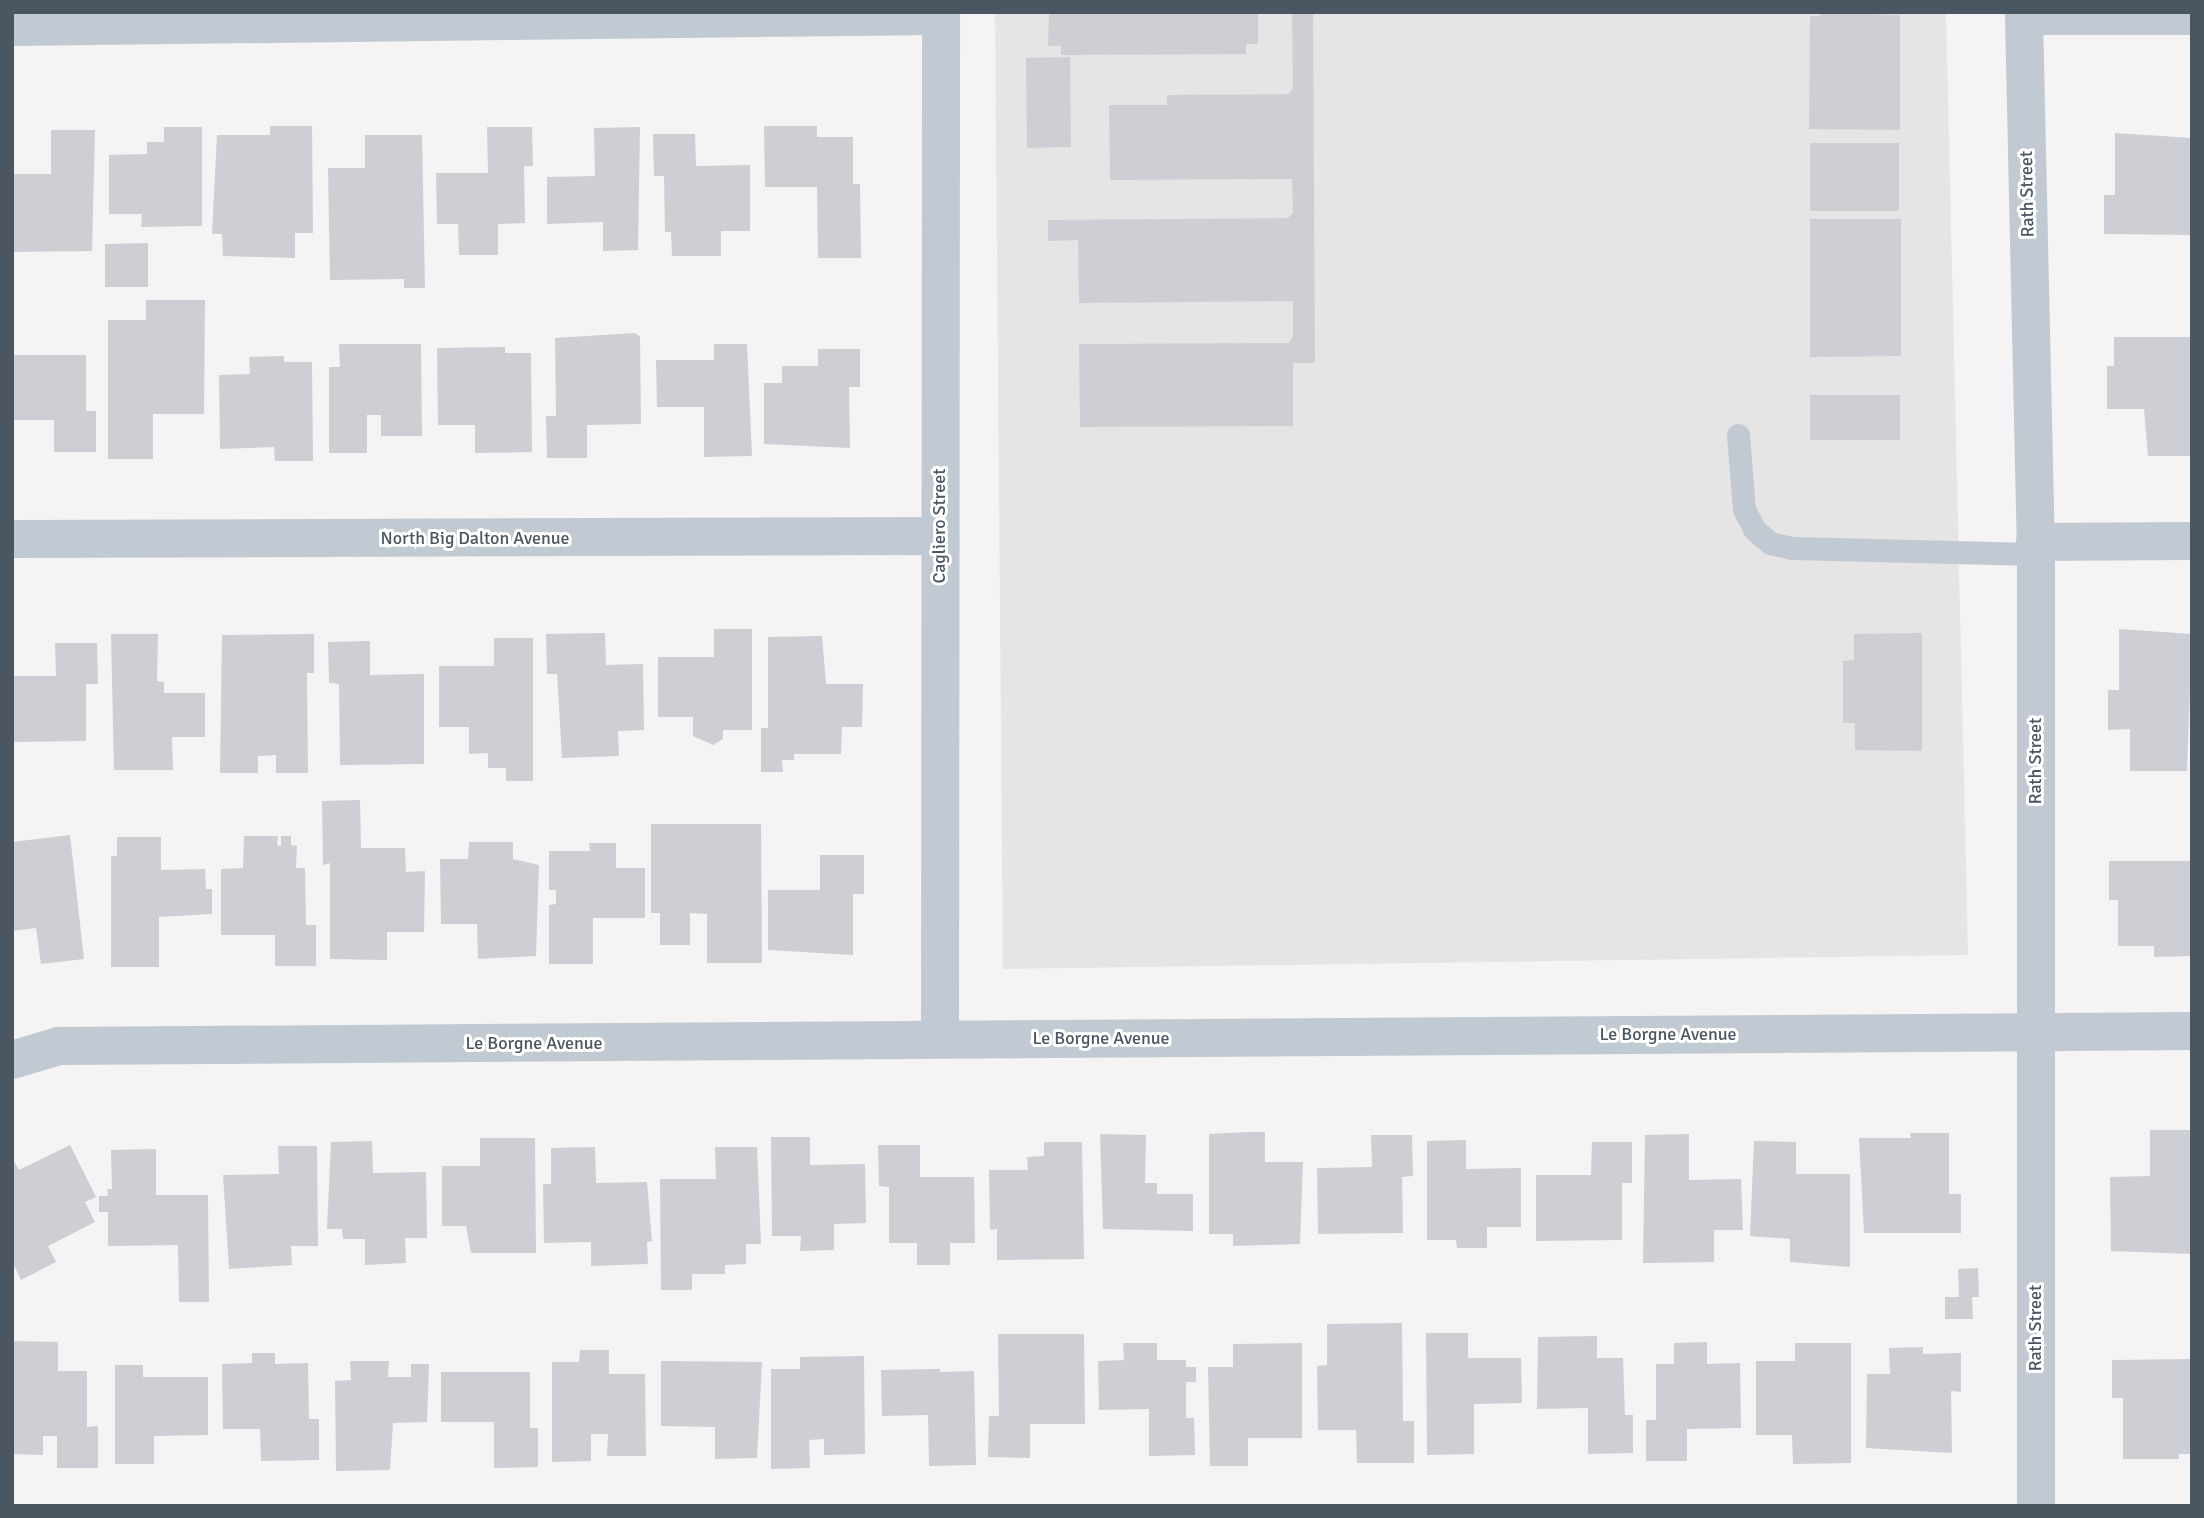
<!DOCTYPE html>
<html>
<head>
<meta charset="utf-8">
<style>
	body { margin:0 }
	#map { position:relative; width:2204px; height:1518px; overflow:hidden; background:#f5f3f3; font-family:Signika,sans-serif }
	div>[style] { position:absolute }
	.education>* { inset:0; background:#e6e4e5 }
	.building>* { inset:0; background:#cdcfd5 }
	.lane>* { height:23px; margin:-11.5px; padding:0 11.5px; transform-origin:11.5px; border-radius:11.5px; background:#c1cad2 }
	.street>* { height:38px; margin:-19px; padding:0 19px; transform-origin:19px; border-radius:19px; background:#c1cad2 }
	span { translate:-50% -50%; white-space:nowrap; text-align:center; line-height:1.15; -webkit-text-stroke:6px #fff; paint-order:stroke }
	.street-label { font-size:18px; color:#4a5661 }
	.frame { position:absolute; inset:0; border:14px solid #4a5661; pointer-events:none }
</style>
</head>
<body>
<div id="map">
	<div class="education">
		<div style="clip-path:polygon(995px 12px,1946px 12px,1968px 955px,1003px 969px)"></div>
	</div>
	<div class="building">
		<div style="clip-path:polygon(1061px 12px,1258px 13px,1258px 44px,1246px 44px,1246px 54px,1061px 55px,1061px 46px,1048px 46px,1049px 14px)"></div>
		<div style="clip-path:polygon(1292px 12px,1313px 12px,1315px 363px,1293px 363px,1293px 426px,1080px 427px,1079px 344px,1289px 343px,1293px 336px,1293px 301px,1079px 303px,1078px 240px,1048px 241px,1048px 220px,1288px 218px,1293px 213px,1292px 179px,1110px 180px,1109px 105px,1167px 105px,1167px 95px,1288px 94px,1293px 89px)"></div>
		<div style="clip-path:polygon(1820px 12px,1900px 15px,1900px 130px,1809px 129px,1810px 16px,1820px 16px)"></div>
		<div style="clip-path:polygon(1070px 57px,1071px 147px,1027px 148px,1026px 58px)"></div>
		<div style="clip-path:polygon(270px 126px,312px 126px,313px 233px,295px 233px,295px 258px,223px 256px,222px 234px,212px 234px,217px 135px,270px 135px)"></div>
		<div style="clip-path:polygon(764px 126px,817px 126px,817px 137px,853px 137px,853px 184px,860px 184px,861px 258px,818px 258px,817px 187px,765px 187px)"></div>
		<div style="clip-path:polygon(164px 127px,202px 127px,202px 226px,141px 227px,142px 214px,109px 214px,109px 155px,147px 154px,147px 142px,164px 142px)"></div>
		<div style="clip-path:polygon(487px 127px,532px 127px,533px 166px,524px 166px,525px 223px,498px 224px,498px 255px,459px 255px,458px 224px,437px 224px,436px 173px,488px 173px)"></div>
		<div style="clip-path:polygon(640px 127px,638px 250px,603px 251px,603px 222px,547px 224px,547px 177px,595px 176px,594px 128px)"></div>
		<div style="clip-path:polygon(51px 130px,95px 130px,92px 251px,12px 252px,12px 174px,51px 174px)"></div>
		<div style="clip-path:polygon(2115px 133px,2192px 138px,2192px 235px,2104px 234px,2104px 195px,2115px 195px)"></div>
		<div style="clip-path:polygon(653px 134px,695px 134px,696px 166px,750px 165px,750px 231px,721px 231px,721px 256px,672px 256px,671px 232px,665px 232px,664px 176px,654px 176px)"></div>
		<div style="clip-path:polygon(365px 135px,422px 135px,425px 288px,404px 288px,404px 279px,330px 280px,328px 168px,365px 168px)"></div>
		<div style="clip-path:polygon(1810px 143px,1899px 143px,1899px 211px,1810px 211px)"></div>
		<div style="clip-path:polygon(1810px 219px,1901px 219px,1901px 356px,1810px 357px)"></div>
		<div style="clip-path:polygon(148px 243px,148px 287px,105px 287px,105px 244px)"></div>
		<div style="clip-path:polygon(146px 300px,205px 300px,204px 414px,153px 414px,153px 459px,108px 459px,108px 320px,146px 320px)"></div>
		<div style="clip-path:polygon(635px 333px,640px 337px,641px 424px,587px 425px,587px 458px,547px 458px,546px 416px,556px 416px,555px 338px)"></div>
		<div style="clip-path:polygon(2114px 337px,2192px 337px,2192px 456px,2148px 456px,2144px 409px,2107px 409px,2107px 366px,2114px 366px)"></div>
		<div style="clip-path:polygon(339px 344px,421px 344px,422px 436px,381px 436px,381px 415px,367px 415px,367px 453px,329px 453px,329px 367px,340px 367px)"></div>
		<div style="clip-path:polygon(714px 344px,747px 344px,752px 456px,704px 457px,704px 407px,657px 407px,656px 360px,714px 360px)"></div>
		<div style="clip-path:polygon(505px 347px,505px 353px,531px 353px,532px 452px,475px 453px,475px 425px,438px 425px,437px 348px)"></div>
		<div style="clip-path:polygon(818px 349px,860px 349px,860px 387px,849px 387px,850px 448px,764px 444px,764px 383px,782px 383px,782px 366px,818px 366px)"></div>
		<div style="clip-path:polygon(12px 355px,86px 355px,86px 411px,96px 411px,96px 452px,54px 452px,54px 420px,12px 420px)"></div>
		<div style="clip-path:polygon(284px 356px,284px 362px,312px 362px,313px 461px,275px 461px,274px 447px,220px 449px,219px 375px,250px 374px,249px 357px)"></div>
		<div style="clip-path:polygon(1810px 395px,1900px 395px,1900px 440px,1810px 440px)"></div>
		<div style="clip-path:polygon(714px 629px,752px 629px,752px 730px,723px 730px,723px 739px,713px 745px,693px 736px,693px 717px,658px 717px,658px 657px,714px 657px)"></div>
		<div style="clip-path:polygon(2119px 629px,2192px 634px,2187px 771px,2130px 771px,2130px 729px,2108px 730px,2108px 690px,2119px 690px)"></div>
		<div style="clip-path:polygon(605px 633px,606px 665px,643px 664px,644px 730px,618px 731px,619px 756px,562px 758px,557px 674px,547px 674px,546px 634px)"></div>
		<div style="clip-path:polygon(1922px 633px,1922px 751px,1855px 750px,1855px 723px,1843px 723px,1843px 661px,1854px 660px,1854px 634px)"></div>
		<div style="clip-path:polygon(111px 634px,158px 634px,157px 681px,164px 682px,164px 693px,205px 693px,205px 737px,172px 737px,173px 770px,114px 770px)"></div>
		<div style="clip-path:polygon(314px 634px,314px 673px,307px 673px,308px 773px,276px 773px,276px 755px,258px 756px,258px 773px,220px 773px,222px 635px)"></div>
		<div style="clip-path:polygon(822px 636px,826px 684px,863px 684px,862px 727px,842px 727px,841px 754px,794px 754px,794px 760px,782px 760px,783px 772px,761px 772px,761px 728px,768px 728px,768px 637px)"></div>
		<div style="clip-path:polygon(494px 638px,533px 638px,533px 781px,506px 781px,506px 768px,488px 768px,488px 753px,469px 754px,469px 727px,439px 727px,439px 666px,494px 666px)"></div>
		<div style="clip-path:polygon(370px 641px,370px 675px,424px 674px,424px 764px,340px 765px,339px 684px,329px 683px,328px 642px)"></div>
		<div style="clip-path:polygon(55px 643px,97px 643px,98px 684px,86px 684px,86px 741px,12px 742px,12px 676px,56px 676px)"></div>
		<div style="clip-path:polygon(360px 800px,361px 848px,405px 848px,406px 872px,425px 871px,424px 932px,387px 932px,387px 960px,330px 959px,330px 863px,323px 865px,322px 801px)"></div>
		<div style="clip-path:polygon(651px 824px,761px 824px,762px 963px,707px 963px,707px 914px,690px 913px,690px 945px,660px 945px,660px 913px,651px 913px)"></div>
		<div style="clip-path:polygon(70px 835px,84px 959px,41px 964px,36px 928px,12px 931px,12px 842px)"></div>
		<div style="clip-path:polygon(244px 836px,278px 836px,277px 845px,281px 846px,281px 836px,291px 836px,291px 845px,297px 846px,296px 868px,305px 868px,306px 925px,316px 925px,316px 966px,275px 966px,275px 935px,221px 935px,221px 869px,243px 868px)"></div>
		<div style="clip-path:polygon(117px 837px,161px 837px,161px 870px,205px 869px,206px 889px,212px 889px,212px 914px,159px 917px,159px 967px,111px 967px,111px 856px,117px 856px)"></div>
		<div style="clip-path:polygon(469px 842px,513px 842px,513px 859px,539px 865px,536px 956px,478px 959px,477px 924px,441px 924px,440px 859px,468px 859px)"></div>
		<div style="clip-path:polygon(589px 843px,616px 843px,616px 868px,645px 868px,645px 918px,593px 918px,593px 964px,549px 964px,549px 905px,556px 904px,556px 890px,549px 890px,549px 851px,590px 851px)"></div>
		<div style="clip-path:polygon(820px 855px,864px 855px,864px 894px,853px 894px,853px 955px,768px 950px,768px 890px,820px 890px)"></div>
		<div style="clip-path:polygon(2109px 861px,2192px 861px,2192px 956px,2154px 957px,2154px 946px,2118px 946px,2118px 900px,2109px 900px)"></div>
		<div style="clip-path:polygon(2150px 1130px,2192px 1130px,2192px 1254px,2111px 1251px,2110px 1177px,2150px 1176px)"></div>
		<div style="clip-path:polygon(1248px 1132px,1265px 1132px,1265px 1162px,1303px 1162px,1300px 1244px,1233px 1246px,1233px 1234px,1209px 1234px,1209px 1134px)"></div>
		<div style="clip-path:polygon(1910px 1133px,1949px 1133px,1949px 1194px,1961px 1194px,1961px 1233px,1864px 1233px,1859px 1138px,1911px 1138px)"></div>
		<div style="clip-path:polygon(1100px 1134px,1146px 1135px,1145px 1183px,1157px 1183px,1157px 1194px,1193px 1194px,1193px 1231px,1103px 1229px)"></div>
		<div style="clip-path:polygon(1689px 1134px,1689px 1180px,1741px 1179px,1743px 1230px,1714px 1230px,1714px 1262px,1643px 1263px,1645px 1135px)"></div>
		<div style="clip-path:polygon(1371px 1135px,1412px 1135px,1413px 1176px,1402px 1177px,1403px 1233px,1318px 1234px,1317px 1168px,1372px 1167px)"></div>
		<div style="clip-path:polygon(771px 1137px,810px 1137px,810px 1165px,865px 1164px,866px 1223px,834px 1224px,834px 1250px,800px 1251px,801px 1236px,772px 1236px)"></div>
		<div style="clip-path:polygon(480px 1138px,535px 1138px,536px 1253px,471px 1253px,466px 1226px,442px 1226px,442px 1166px,480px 1166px)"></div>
		<div style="clip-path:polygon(1466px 1140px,1466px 1169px,1521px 1168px,1521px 1227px,1487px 1227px,1487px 1248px,1457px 1248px,1456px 1240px,1427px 1240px,1427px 1141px)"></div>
		<div style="clip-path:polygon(372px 1141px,373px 1173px,426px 1172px,427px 1238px,405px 1238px,406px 1263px,365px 1265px,365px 1239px,343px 1239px,342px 1229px,327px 1229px,331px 1142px)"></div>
		<div style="clip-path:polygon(1754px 1141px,1796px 1142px,1796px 1174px,1850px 1174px,1850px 1267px,1790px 1262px,1790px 1239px,1750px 1236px)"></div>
		<div style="clip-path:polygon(1044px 1142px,1082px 1142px,1084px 1259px,997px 1260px,997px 1229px,990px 1230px,989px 1170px,1028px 1170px,1027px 1157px,1044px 1156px)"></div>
		<div style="clip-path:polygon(1592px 1142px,1632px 1142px,1632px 1183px,1622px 1183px,1622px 1240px,1536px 1241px,1536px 1175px,1591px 1175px)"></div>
		<div style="clip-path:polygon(70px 1145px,96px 1197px,85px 1202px,95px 1222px,48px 1246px,56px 1262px,21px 1280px,12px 1261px,12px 1158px,19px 1170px)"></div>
		<div style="clip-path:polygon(878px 1145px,920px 1145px,920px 1177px,974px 1177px,975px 1243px,950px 1243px,950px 1265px,917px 1265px,917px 1243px,889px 1243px,889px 1187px,879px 1186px)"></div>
		<div style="clip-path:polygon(278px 1146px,317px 1146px,318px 1246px,291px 1246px,292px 1265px,229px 1269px,223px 1175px,279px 1174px)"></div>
		<div style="clip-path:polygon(595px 1147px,596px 1183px,647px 1182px,652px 1241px,647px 1242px,648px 1264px,591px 1266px,591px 1242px,544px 1243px,543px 1184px,551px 1184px,551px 1148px)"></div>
		<div style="clip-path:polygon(715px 1147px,757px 1147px,761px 1244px,746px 1244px,746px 1264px,725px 1265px,725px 1274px,692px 1274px,692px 1290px,661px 1290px,660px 1179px,716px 1179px)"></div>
		<div style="clip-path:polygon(156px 1149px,156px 1195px,208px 1195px,209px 1302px,179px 1302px,178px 1245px,108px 1246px,108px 1212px,99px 1212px,99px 1196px,108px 1196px,107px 1189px,112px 1189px,111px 1150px)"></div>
		<div style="clip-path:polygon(1978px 1268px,1979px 1297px,1972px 1297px,1973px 1319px,1945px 1319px,1945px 1297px,1959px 1297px,1958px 1269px)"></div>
		<div style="clip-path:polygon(1402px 1323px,1403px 1421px,1414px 1421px,1414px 1463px,1357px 1463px,1356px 1430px,1318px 1430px,1317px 1366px,1327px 1365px,1327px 1324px)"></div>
		<div style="clip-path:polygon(1426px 1333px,1468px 1333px,1468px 1358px,1521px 1358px,1522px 1403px,1474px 1404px,1474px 1454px,1427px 1455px)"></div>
		<div style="clip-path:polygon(998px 1334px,1084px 1334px,1085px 1424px,1030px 1424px,1030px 1458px,988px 1457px,989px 1416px,999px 1416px)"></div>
		<div style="clip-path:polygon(1597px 1336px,1597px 1358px,1623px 1358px,1625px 1415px,1633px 1415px,1633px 1453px,1588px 1454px,1588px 1408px,1537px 1409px,1538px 1337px)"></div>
		<div style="clip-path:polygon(12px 1341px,58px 1342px,58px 1371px,87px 1371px,87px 1427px,98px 1426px,98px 1468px,57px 1468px,57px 1436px,43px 1436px,43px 1455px,12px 1454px)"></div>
		<div style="clip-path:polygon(1707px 1342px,1707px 1364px,1740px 1363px,1741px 1428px,1687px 1429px,1687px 1461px,1646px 1461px,1646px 1420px,1656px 1420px,1656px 1364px,1674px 1364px,1674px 1343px)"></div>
		<div style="clip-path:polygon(1123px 1343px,1157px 1343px,1157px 1360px,1186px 1360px,1186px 1367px,1196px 1367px,1196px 1382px,1186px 1382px,1186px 1418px,1194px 1418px,1195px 1455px,1149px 1456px,1149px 1409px,1099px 1410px,1098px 1361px,1124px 1360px)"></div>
		<div style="clip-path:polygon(1302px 1343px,1302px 1438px,1248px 1438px,1248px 1466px,1210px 1466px,1208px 1367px,1233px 1367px,1233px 1344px)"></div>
		<div style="clip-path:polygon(1795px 1343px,1851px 1343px,1851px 1463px,1793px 1464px,1792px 1435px,1756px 1435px,1756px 1361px,1795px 1361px)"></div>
		<div style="clip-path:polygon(1923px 1347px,1923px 1354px,1961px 1353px,1961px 1392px,1951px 1391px,1952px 1453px,1866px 1448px,1867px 1374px,1890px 1374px,1889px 1348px)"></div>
		<div style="clip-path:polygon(580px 1350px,609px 1350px,609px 1374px,645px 1374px,646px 1456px,607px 1456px,608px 1434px,591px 1434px,591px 1461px,552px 1462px,552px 1362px,579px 1362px)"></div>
		<div style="clip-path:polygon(252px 1353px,275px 1353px,275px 1364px,308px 1363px,309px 1419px,319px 1419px,319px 1460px,261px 1461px,260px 1429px,223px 1429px,222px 1364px,252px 1363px)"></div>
		<div style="clip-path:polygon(864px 1356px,865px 1454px,824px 1455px,824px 1439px,809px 1440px,810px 1468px,771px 1469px,771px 1369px,800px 1369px,800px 1357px)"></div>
		<div style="clip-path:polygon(2192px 1359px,2192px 1454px,2179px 1454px,2179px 1459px,2123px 1459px,2123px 1398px,2112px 1398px,2112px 1360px)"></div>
		<div style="clip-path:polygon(350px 1361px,389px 1361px,388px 1377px,411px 1377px,411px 1364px,429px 1364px,427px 1422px,393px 1423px,390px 1470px,336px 1471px,335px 1381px,351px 1380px)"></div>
		<div style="clip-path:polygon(661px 1361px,762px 1362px,757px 1458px,715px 1459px,715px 1427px,661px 1426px)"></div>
		<div style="clip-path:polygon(115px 1365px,143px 1365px,143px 1377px,208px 1377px,208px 1435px,154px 1436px,154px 1464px,115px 1464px)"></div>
		<div style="clip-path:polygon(940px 1369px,940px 1372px,974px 1371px,976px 1465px,929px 1466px,928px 1415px,882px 1416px,881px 1370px)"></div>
		<div style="clip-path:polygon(441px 1372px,530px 1372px,530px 1428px,538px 1428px,538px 1467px,494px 1468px,494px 1422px,441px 1422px)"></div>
	</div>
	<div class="lane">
		<div style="left:1738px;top:435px;width:74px;rotate:85.4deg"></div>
		<div style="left:1744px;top:509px;width:22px;rotate:63deg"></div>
		<div style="left:1754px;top:529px;width:21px;rotate:41deg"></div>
		<div style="left:1770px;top:543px;width:23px;rotate:13deg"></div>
		<div style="left:1792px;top:548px;width:244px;rotate:1.4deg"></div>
	</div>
	<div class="street">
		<div style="left:12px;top:27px;width:929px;rotate:-0.68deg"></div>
		<div style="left:12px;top:539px;width:926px;rotate:-0.19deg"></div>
		<div style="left:2035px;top:542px;width:157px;rotate:-0.4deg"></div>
		<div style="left:940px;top:1039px;width:1027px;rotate:-89.94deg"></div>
		<div style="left:12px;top:1060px;width:49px;rotate:-16.6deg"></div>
		<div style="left:59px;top:1046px;width:2133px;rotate:-0.4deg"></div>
		<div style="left:2036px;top:1506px;width:952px;rotate:-90deg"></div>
		<div style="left:2036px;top:554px;width:538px;rotate:-91.28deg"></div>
		<div style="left:2024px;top:16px;width:168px"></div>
	</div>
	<div class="street-label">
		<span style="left:2027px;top:194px;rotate:-91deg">Rath Street</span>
		<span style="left:939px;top:526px;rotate:-90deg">Cagliero Street</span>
		<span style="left:475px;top:538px">North Big Dalton Avenue</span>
		<span style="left:2035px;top:761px;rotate:-90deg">Rath Street</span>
		<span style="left:1668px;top:1034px">Le Borgne Avenue</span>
		<span style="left:1101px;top:1038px">Le Borgne Avenue</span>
		<span style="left:534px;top:1043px">Le Borgne Avenue</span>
		<span style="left:2035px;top:1328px;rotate:-90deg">Rath Street</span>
	</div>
	<div class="frame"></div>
</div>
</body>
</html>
